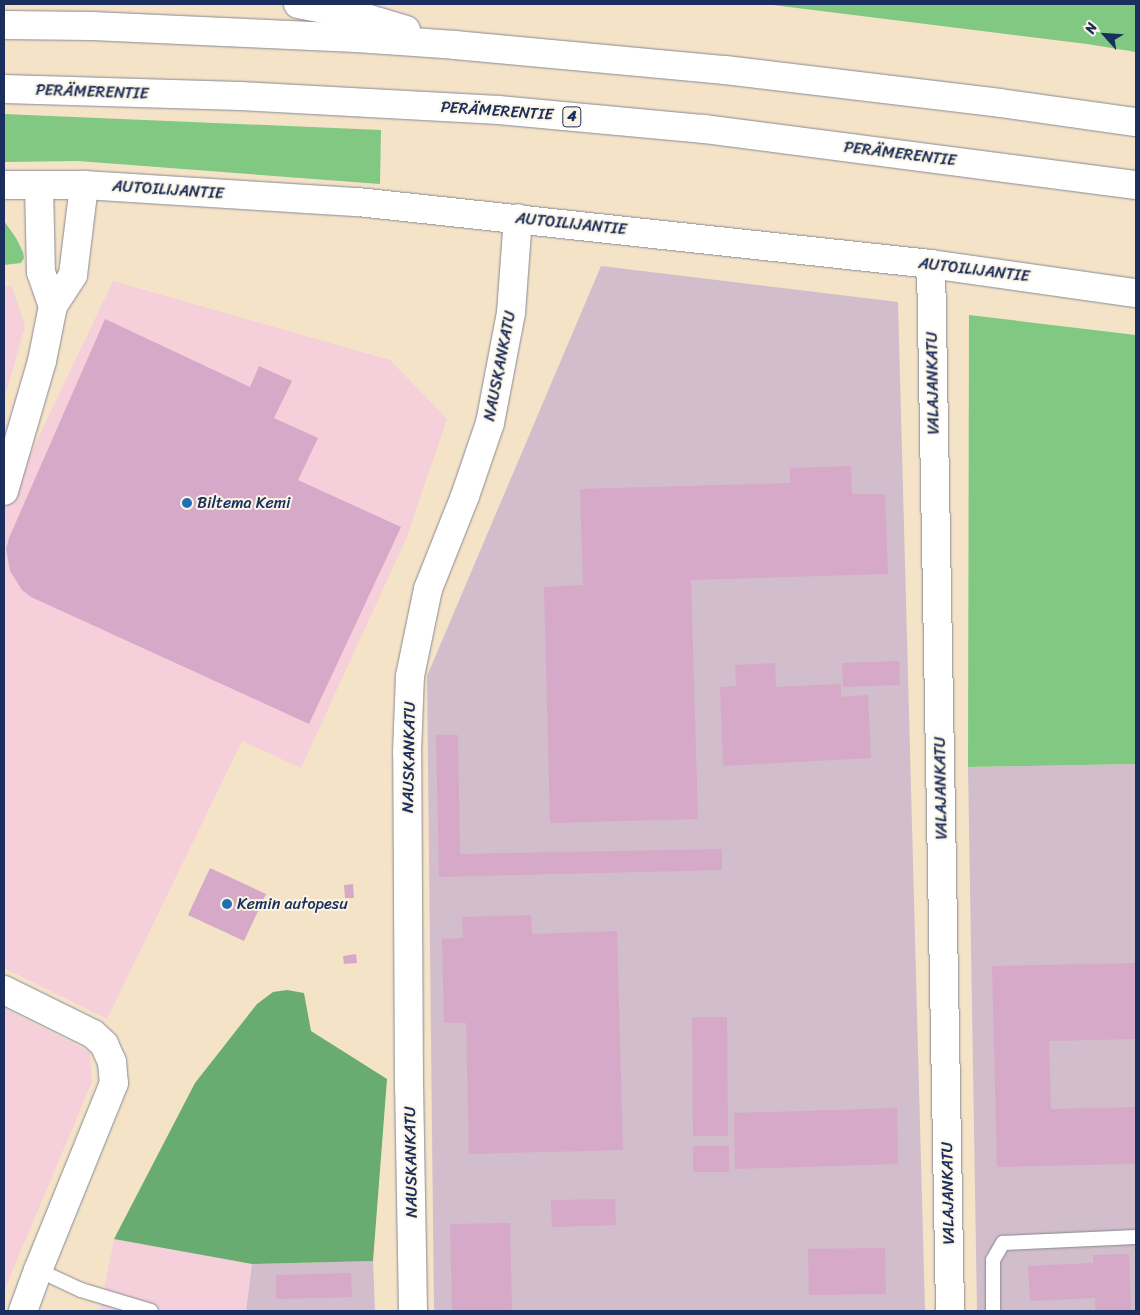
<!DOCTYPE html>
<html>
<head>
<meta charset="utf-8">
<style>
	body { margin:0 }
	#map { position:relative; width:1140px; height:1315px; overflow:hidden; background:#f5e3c8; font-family:Sriracha,sans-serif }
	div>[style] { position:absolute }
	.built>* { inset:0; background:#f5cfda }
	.industrial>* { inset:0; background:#d1bdcb }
	.green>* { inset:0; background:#81c883 }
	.forest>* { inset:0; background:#68ac71 }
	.building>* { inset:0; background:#d6a9c8 }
	.roads { filter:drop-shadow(0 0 1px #888993) drop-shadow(0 0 1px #888993) }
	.service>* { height:14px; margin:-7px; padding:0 7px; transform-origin:7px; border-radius:7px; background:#fff }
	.minor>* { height:28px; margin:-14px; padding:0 14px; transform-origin:14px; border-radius:14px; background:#fff }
	.motorway>* { height:28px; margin:-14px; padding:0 14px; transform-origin:14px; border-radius:14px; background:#fff }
	.dots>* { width:14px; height:14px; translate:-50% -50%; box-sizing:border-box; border:2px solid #fcf5e5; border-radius:50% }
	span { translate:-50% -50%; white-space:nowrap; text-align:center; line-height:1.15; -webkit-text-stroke:4px #fcf5e5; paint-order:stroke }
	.shield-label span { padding:1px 4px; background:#fcf5e5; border:1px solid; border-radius:4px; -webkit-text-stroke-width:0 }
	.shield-label { font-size:15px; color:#1b2f5e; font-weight:700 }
	.street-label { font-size:16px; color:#1b2f5e }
	.poi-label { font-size:16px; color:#1b2f5e }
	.left { translate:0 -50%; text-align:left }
	.frame { position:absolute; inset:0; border:5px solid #1b2f5e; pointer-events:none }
	.north { position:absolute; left:1080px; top:10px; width:50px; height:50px; -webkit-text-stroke:4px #fcf5e5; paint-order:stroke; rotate:296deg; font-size:14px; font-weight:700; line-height:20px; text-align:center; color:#1b2f5e }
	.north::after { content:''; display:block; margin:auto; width:18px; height:22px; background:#1b2f5e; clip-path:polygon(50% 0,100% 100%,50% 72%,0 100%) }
</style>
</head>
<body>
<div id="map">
	<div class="built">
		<div style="clip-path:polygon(113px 281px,390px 360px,447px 419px,406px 539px,301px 768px,242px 741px,107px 1019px,4px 968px,4px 510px)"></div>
		<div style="clip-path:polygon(4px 286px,12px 286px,25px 326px,4px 400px)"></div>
		<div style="clip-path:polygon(4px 1008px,90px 1052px,92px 1082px,4px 1291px)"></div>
		<div style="clip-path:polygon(114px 1239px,252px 1264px,246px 1311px,100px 1311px)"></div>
	</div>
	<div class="industrial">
		<div style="clip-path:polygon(601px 266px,898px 302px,925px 1311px,434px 1311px,427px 676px)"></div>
		<div style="clip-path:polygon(1136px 764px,1136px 1311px,977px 1311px,968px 767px)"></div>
		<div style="clip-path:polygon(373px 1261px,375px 1311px,246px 1311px,252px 1264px)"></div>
	</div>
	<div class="green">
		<div style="clip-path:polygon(765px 4px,1136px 4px,1136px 52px,1087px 44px)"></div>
		<div style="clip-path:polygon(4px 114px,381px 130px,380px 184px,78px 161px,4px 162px)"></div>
		<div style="clip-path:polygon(4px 221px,16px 238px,23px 252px,24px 258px,21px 263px,4px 265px)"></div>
		<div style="clip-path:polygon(969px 315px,1136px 335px,1136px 764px,968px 767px)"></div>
	</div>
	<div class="forest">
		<div style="clip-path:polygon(287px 990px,304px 993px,311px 1031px,387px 1079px,373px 1261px,252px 1264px,114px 1239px,195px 1083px,257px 1004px,273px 992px)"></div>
	</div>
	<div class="building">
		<div style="clip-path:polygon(105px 319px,250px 387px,259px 366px,292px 381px,274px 418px,318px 438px,298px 480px,401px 527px,309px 724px,31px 597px,22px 590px,10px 571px,6px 549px,9px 538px)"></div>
		<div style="clip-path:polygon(851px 466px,852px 494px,885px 494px,888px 574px,691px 580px,698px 819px,550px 823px,544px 587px,583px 585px,580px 489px,790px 483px,790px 468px)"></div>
		<div style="clip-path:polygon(899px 661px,900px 685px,843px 687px,842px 663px)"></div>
		<div style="clip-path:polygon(775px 663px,776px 687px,841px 684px,841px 697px,868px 695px,871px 758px,723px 766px,720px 687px,736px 686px,735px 665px)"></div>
		<div style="clip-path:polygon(436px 735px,458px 735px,460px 854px,722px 849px,722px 870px,439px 877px)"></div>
		<div style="clip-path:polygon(210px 868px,266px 894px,244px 941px,188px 915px)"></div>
		<div style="clip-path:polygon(353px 884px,354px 898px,345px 898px,344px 885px)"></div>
		<div style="clip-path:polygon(531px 915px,532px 934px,617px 931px,623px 1150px,469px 1154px,466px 1023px,444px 1023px,442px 939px,463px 938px,462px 917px)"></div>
		<div style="clip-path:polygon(356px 954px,357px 963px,344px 964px,343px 956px)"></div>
		<div style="clip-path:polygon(1136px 963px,1136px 1039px,1049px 1041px,1051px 1109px,1136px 1107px,1136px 1164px,997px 1167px,992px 966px)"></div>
		<div style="clip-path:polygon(692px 1017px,727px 1017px,728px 1136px,693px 1136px)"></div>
		<div style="clip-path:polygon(897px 1108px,898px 1164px,735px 1169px,734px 1113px)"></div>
		<div style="clip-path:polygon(693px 1146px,729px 1146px,729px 1172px,693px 1172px)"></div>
		<div style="clip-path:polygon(615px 1199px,616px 1225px,552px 1227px,551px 1200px)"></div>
		<div style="clip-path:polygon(510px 1223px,512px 1311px,452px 1311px,450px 1224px)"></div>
		<div style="clip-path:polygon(885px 1248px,886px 1294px,809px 1295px,808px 1249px)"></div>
		<div style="clip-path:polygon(1129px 1254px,1131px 1311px,1095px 1311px,1095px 1298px,1030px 1301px,1028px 1266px,1093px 1263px,1093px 1255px)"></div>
		<div style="clip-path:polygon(351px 1273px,352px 1297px,276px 1299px,276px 1275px)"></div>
	</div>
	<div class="roads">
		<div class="service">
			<div style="left:38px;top:1270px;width:47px;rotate:24.9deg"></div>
			<div style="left:81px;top:1290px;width:73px;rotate:16.7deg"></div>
			<div style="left:993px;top:1311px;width:51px;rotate:-90deg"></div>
			<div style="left:993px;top:1260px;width:20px;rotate:-60deg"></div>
			<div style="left:1003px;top:1243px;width:133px;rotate:-2.6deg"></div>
		</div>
		<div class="minor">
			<div style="left:4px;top:185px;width:80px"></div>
			<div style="left:84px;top:185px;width:275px;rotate:3.6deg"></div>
			<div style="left:358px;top:202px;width:576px;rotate:6.18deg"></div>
			<div style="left:931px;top:264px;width:207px;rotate:8.1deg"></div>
			<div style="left:39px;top:186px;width:86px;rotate:88.7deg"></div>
			<div style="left:41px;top:272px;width:36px;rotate:71deg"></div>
			<div style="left:931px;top:264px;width:1047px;rotate:88.96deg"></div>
			<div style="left:4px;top:491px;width:135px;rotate:-73.7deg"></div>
			<div style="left:42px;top:361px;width:56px;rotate:-78.7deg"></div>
			<div style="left:53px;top:306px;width:37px;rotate:-57deg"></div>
			<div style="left:73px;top:275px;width:91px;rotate:-83deg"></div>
			<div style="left:4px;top:990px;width:99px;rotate:26.3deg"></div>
			<div style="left:93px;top:1034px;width:15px;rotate:42deg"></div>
			<div style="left:104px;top:1044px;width:20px;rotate:66deg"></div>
			<div style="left:112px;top:1062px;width:21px;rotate:85deg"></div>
			<div style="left:114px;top:1083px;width:202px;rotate:112.1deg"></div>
			<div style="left:38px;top:1270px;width:44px;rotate:110.1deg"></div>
			<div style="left:413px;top:1311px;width:223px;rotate:-91deg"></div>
			<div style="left:409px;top:1088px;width:335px;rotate:-90.3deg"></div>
			<div style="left:407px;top:753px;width:77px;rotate:-87.8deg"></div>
			<div style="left:410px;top:676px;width:89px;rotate:-78.3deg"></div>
			<div style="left:428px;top:589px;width:100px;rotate:-68.3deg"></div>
			<div style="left:465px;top:496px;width:77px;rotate:-71.1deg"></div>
			<div style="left:490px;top:423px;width:112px;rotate:-79.2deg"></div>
			<div style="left:511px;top:313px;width:95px;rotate:-85.8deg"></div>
		</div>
		<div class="motorway">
			<div style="left:298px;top:4px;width:62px;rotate:11.1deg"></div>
			<div style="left:359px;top:16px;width:49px;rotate:16.6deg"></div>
			<div style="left:4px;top:25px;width:88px;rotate:0.7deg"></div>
			<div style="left:92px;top:26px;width:264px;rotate:2.6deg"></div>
			<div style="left:356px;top:38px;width:99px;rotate:4deg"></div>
			<div style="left:455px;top:45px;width:271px;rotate:5.3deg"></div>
			<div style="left:725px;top:70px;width:277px;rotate:6.8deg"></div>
			<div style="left:1000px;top:103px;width:137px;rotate:8deg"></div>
			<div style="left:4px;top:89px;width:236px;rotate:1.7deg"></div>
			<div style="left:240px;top:96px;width:259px;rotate:3.1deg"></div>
			<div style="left:499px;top:110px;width:206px;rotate:5.3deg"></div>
			<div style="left:704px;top:129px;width:436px;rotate:7.4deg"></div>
		</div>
	</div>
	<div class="dots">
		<div style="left:187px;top:503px;background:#1f6fb2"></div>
		<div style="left:227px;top:904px;background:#1f6fb2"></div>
	</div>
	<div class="shield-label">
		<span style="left:572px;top:117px">4</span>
	</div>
	<div class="street-label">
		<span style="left:92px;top:92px;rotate:2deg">PERÄMERENTIE</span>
		<span style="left:497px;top:111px;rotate:4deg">PERÄMERENTIE</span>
		<span style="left:900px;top:154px;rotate:7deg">PERÄMERENTIE</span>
		<span style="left:168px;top:190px;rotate:4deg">AUTOILIJANTIE</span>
		<span style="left:571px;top:224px;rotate:6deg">AUTOILIJANTIE</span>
		<span style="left:974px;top:270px;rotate:7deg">AUTOILIJANTIE</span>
		<span style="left:500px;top:366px;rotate:-79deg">NAUSKANKATU</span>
		<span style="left:933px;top:383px;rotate:-91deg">VALAJANKATU</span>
		<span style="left:409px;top:757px;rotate:-89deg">NAUSKANKATU</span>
		<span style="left:941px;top:788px;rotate:-91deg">VALAJANKATU</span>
		<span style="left:411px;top:1162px;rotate:-91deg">NAUSKANKATU</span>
		<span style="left:948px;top:1193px;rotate:-91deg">VALAJANKATU</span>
	</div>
	<div class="poi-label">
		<span class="left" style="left:197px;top:503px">Biltema Kemi</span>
		<span class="left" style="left:237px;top:904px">Kemin autopesu</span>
	</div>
	<div class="frame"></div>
	<div class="north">N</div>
</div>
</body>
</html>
